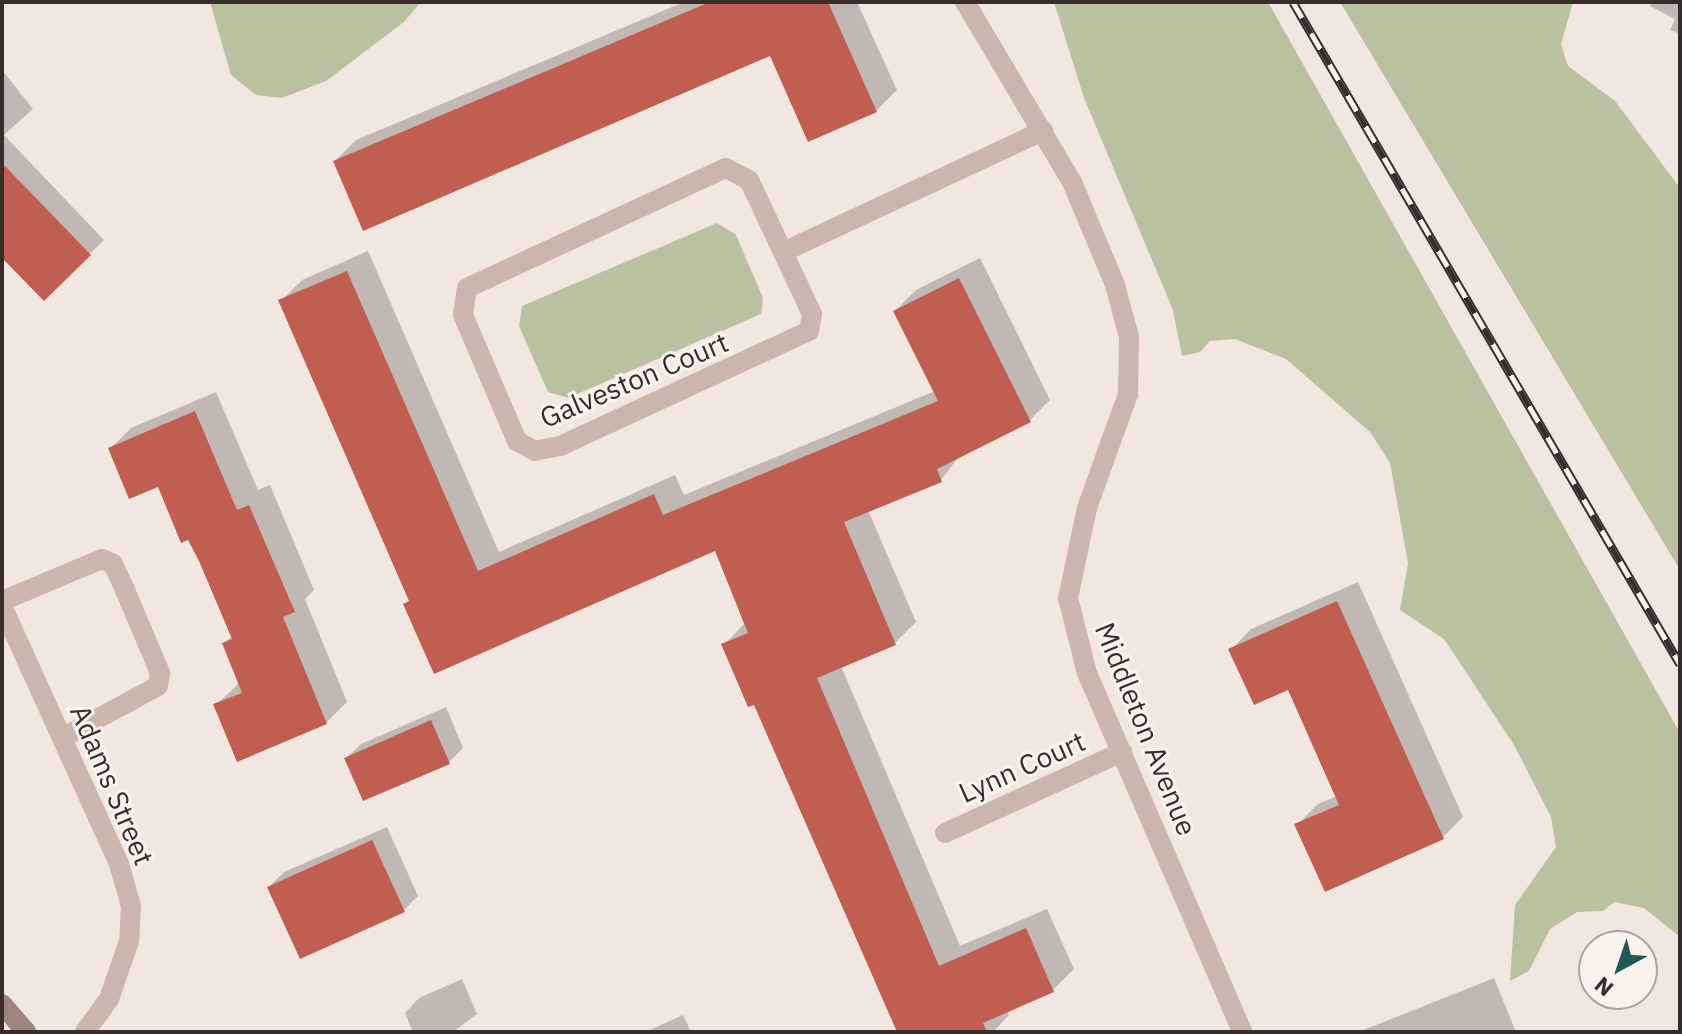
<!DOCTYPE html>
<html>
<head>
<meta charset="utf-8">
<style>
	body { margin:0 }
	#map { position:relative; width:1682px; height:1034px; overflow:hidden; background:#f2e7e0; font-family:"IBM Plex Sans",sans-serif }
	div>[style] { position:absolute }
	.green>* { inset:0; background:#bac1a0 }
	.shadow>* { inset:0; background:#0003 }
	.building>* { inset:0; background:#bf5e51 }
	.service>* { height:20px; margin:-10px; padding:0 10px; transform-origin:10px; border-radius:10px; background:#cab6ac }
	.minor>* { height:20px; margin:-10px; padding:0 10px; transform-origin:10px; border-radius:10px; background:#cab6ac }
	.secondary>* { height:20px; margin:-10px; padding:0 10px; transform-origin:10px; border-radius:10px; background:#9d857e }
	.rail>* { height:9px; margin-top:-4.5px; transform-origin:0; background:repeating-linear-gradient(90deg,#faf2ed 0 18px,#382d2b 0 36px); box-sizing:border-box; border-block:2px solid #382d2b }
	span { translate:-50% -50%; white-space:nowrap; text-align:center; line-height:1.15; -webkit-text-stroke:6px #faf2ed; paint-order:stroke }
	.street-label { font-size:28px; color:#382d2b }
	.frame { position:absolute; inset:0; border:4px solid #382d2b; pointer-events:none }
	.north { position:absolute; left:1578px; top:930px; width:80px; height:80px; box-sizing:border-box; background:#faf2ed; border:2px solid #aca39f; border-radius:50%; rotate:220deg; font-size:22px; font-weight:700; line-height:32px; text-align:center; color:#382d2b }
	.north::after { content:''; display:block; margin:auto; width:28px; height:36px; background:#225855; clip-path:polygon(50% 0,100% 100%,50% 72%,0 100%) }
</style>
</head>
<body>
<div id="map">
	<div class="green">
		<div style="clip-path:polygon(210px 2px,421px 2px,404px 22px,326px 81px,282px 98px,256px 95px,231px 75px)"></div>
		<div style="clip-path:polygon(1054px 2px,1268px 2px,1680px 733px,1680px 937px,1644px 908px,1614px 902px,1603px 911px,1577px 912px,1550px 929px,1529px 971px,1510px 981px,1515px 905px,1556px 847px,1551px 817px,1514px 745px,1444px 639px,1400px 610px,1408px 563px,1390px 463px,1370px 432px,1286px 359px,1235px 339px,1210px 341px,1200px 352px,1182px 356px,1173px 310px,1084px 98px)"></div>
		<div style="clip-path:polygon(1340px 2px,1573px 2px,1561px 44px,1568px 66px,1615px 101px,1680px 188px,1680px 570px)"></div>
		<div style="clip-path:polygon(717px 223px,736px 235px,763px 298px,761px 314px,568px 398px,548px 392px,519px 326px,522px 306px)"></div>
	</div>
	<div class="shadow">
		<div style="clip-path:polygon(684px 2px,857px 2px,897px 90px,876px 111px,771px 53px,335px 161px,356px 140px)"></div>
		<div style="clip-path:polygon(1652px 2px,1680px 2px,1680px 34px,1670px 30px,1675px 19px,1650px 6px)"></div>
		<div style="clip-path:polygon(2px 70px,33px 109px,4px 135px,104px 240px,44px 298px,2px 255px)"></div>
		<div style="clip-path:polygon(368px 251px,499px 552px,675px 475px,684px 495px,935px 391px,895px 311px,916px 290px,980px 258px,1050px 400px,1029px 421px,960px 455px,941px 480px,868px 510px,916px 622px,895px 643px,841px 666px,960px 946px,1047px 909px,1074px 969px,1053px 990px,1007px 1010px,1009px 1015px,993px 1032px,900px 1032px,755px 702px,724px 645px,744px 624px,716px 549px,405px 604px,411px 599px,281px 301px,302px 280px)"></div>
		<div style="clip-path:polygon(216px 392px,258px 490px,270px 485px,314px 590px,305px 599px,347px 702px,326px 723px,216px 705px,240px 682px,224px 644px,232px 636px,189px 537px,159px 485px,110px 449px,131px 428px)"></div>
		<div style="clip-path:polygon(1358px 582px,1463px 817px,1442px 838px,1297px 825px,1318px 804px,1337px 796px,1289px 688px,1231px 650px,1251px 629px)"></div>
		<div style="clip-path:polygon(446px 707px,463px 748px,449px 762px,346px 758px,361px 744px)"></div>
		<div style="clip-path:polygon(387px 827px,418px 896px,404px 910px,269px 887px,284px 872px)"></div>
		<div style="clip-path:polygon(1494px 978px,1516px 1032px,1361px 1032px,1361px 1031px)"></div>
		<div style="clip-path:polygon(462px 979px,477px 1014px,453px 1032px,413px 1032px,405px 1013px,419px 998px)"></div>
		<div style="clip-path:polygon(683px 1015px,691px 1032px,645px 1032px)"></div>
	</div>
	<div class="building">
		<div style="clip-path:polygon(710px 2px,828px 2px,877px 112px,808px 142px,770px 56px,363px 231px,333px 161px)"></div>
		<div style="clip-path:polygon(2px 163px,91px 255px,44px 301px,2px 258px)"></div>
		<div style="clip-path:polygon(347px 271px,478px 571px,654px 494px,663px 515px,938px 401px,893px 311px,959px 278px,1031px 422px,937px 469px,942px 482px,844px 522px,896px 645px,817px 678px,939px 966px,1026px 928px,1054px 992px,983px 1023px,987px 1032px,897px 1032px,754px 705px,748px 707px,721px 644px,748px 633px,715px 551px,434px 674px,403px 604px,409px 601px,278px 300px)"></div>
		<div style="clip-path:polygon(195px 411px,237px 510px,249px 505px,295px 612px,283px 617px,327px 724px,237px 762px,213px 704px,242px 693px,222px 643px,232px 639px,199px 561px,188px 540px,181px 543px,158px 487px,129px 499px,108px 448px)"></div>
		<div style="clip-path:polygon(1337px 601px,1444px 839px,1325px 892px,1294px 824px,1339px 805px,1288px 690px,1254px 705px,1228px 649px)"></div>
		<div style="clip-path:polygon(431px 720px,450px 764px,363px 801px,344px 758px)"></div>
		<div style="clip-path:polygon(372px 840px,405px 912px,300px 959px,267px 887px)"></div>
	</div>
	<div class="service">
		<div style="left:2px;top:601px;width:108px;rotate:-22.8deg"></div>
		<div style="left:102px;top:559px;width:12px;rotate:24deg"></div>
		<div style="left:113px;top:564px;width:29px;rotate:65deg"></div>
		<div style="left:125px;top:590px;width:90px;rotate:67.1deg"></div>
		<div style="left:160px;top:673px;width:13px;rotate:99deg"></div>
		<div style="left:158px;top:686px;width:109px;rotate:151.6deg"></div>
	</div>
	<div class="minor">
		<div style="left:965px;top:2px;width:209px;rotate:59.3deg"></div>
		<div style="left:1072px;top:182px;width:112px;rotate:67.3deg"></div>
		<div style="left:1115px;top:285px;width:54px;rotate:74.9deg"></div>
		<div style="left:1129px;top:337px;width:57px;rotate:91deg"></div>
		<div style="left:1128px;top:394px;width:121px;rotate:109.8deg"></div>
		<div style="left:1087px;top:508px;width:92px;rotate:101.9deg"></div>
		<div style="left:1068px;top:598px;width:77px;rotate:75.8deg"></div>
		<div style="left:1087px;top:673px;width:391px;rotate:66.6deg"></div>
		<div style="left:726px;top:168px;width:26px;rotate:28deg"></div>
		<div style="left:749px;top:180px;width:148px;rotate:64.8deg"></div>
		<div style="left:812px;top:314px;width:17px;rotate:100deg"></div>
		<div style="left:809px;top:331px;width:274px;rotate:155.2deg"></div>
		<div style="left:560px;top:446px;width:25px;rotate:169deg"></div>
		<div style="left:535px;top:451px;width:21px;rotate:-151deg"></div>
		<div style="left:517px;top:441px;width:137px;rotate:-113.2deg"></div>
		<div style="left:463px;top:315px;width:27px;rotate:-82deg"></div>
		<div style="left:467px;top:288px;width:285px;rotate:-24.9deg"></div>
		<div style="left:783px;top:252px;width:287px;rotate:-25deg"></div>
		<div style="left:2px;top:606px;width:283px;rotate:65.6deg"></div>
		<div style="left:119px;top:864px;width:44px;rotate:74.1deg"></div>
		<div style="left:131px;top:906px;width:35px;rotate:93deg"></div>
		<div style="left:129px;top:941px;width:61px;rotate:109deg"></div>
		<div style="left:109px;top:999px;width:41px;rotate:126deg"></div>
		<div style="left:945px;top:833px;width:195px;rotate:-24.6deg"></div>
	</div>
	<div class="secondary">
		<div style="left:2px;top:1004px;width:37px;rotate:49deg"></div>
	</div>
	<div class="rail">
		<div style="left:1293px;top:2px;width:767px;rotate:59.69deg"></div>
	</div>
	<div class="street-label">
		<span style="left:634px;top:380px;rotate:-23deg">Galveston Court</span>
		<span style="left:1146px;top:729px;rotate:68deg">Middleton Avenue</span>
		<span style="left:1022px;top:767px;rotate:-24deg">Lynn Court</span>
		<span style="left:112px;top:785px;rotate:67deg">Adams Street</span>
	</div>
	<div class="frame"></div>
	<div class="north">N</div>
</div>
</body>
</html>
